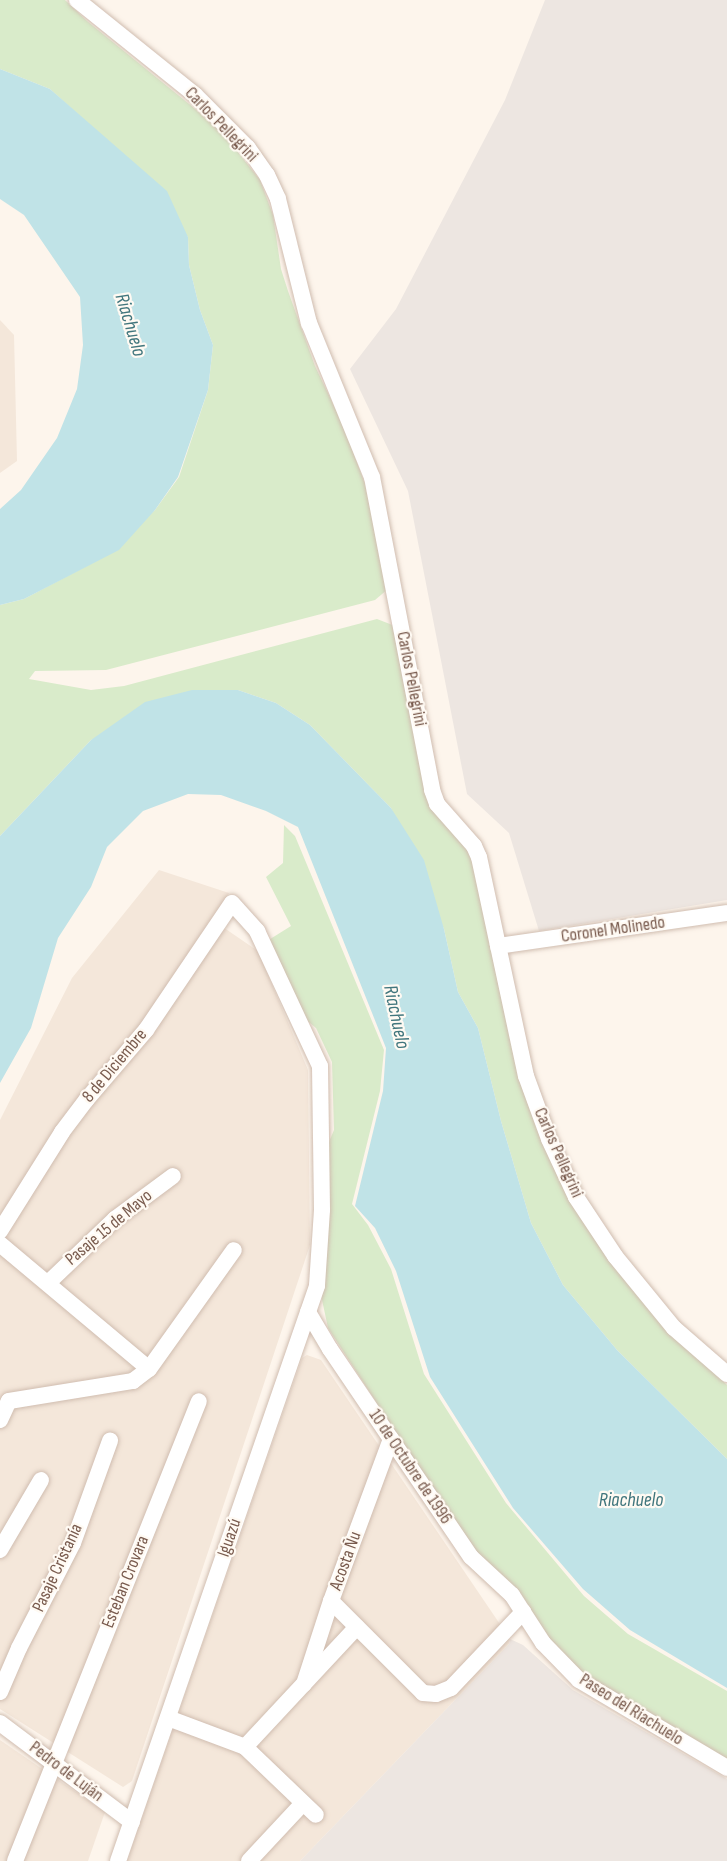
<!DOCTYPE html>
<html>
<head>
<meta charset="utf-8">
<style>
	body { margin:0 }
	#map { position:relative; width:727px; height:1861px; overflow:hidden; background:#fdf5ec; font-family:"Sofia Sans Condensed",sans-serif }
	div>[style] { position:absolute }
	.residential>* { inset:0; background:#f4e7da }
	.industrial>* { inset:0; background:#ede6e1 }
	.green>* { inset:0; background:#d9ebca }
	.water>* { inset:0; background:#c0e3e7 }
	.roads { filter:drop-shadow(0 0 2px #d0bdb0) drop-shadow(0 0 2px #d0bdb0) }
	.minor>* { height:16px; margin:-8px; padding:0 8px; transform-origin:8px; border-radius:8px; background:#fff }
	span { translate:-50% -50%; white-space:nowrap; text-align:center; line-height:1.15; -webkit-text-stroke:4.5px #fffaf3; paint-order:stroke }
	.street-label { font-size:18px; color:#795b4e }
	.water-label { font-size:20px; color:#41767d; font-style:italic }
</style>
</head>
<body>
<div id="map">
	<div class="residential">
		<div style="clip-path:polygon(0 320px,14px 335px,17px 461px,0 473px)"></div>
		<div style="clip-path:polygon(159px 870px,229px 893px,214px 921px,258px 951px,308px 1070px,310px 1245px,132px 1781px,123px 1787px,0 1709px,0 1120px,72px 978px)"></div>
		<div style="clip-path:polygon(307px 1355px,321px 1360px,510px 1639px,509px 1644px,300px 1861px,127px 1861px,302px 1358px)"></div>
		<div style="clip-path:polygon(0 1740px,105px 1812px,88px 1861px,0 1861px)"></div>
	</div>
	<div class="industrial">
		<div style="clip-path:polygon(545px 0,727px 0,727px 900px,539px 931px,509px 833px,467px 794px,408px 491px,350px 369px,396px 309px,505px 100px)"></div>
		<div style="clip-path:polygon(510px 1639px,523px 1645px,573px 1690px,727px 1779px,727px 1861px,300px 1861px,509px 1644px)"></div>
	</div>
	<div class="green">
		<div style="clip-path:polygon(0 0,65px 0,87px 21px,194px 108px,226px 137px,260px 180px,273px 215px,281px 269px,288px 291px,315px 366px,343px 425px,365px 484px,388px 589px,375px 600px,106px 670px,35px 671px,29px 679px,91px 690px,124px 686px,377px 619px,395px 626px,422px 772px,469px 849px,543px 1140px,658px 1319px,727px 1385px,727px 1459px,617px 1350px,563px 1285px,531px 1223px,501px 1121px,478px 1028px,458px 992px,444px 929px,391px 808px,310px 725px,276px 703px,238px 690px,91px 740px,0 836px,0 605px,24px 599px,94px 562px,155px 510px,179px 477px,208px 390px,213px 345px,200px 310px,189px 265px,188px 237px,81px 117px,50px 89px,0 69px)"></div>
		<div style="clip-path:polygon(284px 825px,295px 836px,384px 1050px,380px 1091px,352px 1204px,368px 1225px,391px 1269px,424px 1374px,506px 1503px,584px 1596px,628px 1634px,727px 1691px,727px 1761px,592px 1680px,567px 1661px,471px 1548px,328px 1328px,321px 1295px,329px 1142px,334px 1130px,332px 1062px,316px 1028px,304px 1018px,267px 941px,291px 926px,266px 877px,283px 863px)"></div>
	</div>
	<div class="water">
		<div style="clip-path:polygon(0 69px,50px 89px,167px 191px,188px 237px,189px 265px,200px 310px,213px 345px,208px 390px,178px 477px,155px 510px,119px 550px,24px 599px,0 605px,0 509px,21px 490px,57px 438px,77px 389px,83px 345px,80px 297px,24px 215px,0 199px)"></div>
		<div style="clip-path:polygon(192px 690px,238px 690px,276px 703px,310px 725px,391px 808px,424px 860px,444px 929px,458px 992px,478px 1028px,501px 1121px,531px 1223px,563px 1285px,617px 1350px,727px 1459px,727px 1688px,630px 1630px,583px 1589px,513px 1508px,430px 1377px,396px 1271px,375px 1228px,355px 1206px,383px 1091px,386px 1048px,298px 827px,266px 811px,221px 795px,188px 794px,143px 811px,107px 847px,91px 887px,58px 938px,31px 1028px,0 1083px,0 836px,91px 740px,145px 702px)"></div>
	</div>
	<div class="roads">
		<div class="minor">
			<div style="left:77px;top:0;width:151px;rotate:38.8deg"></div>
			<div style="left:195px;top:95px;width:75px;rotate:45deg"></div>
			<div style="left:248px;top:148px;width:33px;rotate:55deg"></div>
			<div style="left:267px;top:175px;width:26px;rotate:65deg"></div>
			<div style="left:278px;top:199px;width:128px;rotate:76deg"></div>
			<div style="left:309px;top:323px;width:166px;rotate:67.8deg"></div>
			<div style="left:372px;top:477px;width:319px;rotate:79.1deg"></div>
			<div style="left:432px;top:790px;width:15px;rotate:70deg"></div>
			<div style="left:437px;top:804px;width:56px;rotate:48.6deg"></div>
			<div style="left:474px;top:846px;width:12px;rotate:66deg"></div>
			<div style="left:479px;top:857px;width:224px;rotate:77.9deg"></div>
			<div style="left:526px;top:1076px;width:67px;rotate:69.9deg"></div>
			<div style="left:549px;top:1139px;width:64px;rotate:65deg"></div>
			<div style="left:576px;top:1197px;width:71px;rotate:56.5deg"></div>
			<div style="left:615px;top:1256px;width:93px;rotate:50.7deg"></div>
			<div style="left:674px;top:1328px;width:70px;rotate:41deg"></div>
			<div style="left:498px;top:946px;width:231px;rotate:-8.2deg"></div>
			<div style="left:0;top:1231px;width:117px;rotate:-57.9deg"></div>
			<div style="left:62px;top:1132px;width:41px;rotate:-52.9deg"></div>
			<div style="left:87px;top:1099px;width:91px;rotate:-49.5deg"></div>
			<div style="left:146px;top:1030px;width:153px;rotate:-55.9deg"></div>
			<div style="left:232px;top:903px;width:38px;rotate:48deg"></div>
			<div style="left:257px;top:931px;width:149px;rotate:65deg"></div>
			<div style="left:320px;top:1066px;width:144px;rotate:89.2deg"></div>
			<div style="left:322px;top:1210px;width:76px;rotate:93.8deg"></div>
			<div style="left:317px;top:1286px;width:608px;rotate:109.09deg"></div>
			<div style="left:0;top:1244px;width:194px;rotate:40deg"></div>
			<div style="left:48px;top:1283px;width:93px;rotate:-43.7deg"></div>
			<div style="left:115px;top:1219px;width:72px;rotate:-36.6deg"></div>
			<div style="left:308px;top:1312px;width:43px;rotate:59.3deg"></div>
			<div style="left:330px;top:1349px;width:251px;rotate:55.9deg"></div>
			<div style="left:471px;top:1557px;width:56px;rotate:42.8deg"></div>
			<div style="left:512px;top:1595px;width:57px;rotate:57.1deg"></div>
			<div style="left:543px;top:1643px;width:52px;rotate:45.8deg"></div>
			<div style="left:579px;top:1680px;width:172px;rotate:30.7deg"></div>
			<div style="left:0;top:1420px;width:21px;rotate:-65deg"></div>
			<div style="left:9px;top:1401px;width:126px;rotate:-9.2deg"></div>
			<div style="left:133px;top:1381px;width:20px;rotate:-37deg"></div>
			<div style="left:149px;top:1369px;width:146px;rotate:-54.5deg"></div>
			<div style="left:0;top:1550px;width:81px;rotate:-59.6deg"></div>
			<div style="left:331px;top:1601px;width:130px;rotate:45deg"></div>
			<div style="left:423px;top:1693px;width:13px;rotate:4deg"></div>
			<div style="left:436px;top:1694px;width:16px;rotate:-22deg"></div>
			<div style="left:451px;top:1688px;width:105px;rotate:-46.5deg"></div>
			<div style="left:304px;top:1684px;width:87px;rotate:-72deg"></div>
			<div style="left:331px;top:1601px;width:173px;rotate:-69.7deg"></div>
			<div style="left:0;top:1692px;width:48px;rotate:-66.6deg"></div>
			<div style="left:19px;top:1648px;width:118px;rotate:-62.8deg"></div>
			<div style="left:73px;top:1543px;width:109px;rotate:-70.1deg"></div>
			<div style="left:168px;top:1718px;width:82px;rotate:20.6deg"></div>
			<div style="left:245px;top:1747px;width:98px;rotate:43.8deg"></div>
			<div style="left:0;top:1723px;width:165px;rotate:36.9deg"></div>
			<div style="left:245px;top:1747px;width:164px;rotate:-47deg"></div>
			<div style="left:15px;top:1861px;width:495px;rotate:-68.2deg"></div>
			<div style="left:249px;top:1861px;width:79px;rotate:-47deg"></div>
		</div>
	</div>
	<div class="street-label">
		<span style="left:221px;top:125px;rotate:46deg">Carlos Pellegrini</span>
		<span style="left:411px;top:679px;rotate:79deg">Carlos Pellegrini</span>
		<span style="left:613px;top:930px;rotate:-8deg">Coronel Molinedo</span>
		<span style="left:115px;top:1066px;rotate:-50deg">8 de Diciembre</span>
		<span style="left:558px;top:1153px;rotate:66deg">Carlos Pellegrini</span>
		<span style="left:109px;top:1228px;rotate:-40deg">Pasaje 15 de Mayo</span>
		<span style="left:410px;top:1467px;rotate:56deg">10 de Octubre de 1996</span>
		<span style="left:230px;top:1538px;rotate:-71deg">Iguazú</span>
		<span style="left:346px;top:1561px;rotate:-70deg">Acosta Ñu</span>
		<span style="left:58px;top:1568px;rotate:-65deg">Pasaje Cristanía</span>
		<span style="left:126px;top:1582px;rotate:-68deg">Esteban Crovara</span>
		<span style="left:631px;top:1710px;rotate:32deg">Paseo del Riachuelo</span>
		<span style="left:66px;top:1772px;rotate:37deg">Pedro de Luján</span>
	</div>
	<div class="water-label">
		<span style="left:130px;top:325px;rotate:73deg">Riachuelo</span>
		<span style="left:396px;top:1017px;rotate:78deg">Riachuelo</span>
		<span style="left:631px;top:1500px">Riachuelo</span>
	</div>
</div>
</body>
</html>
